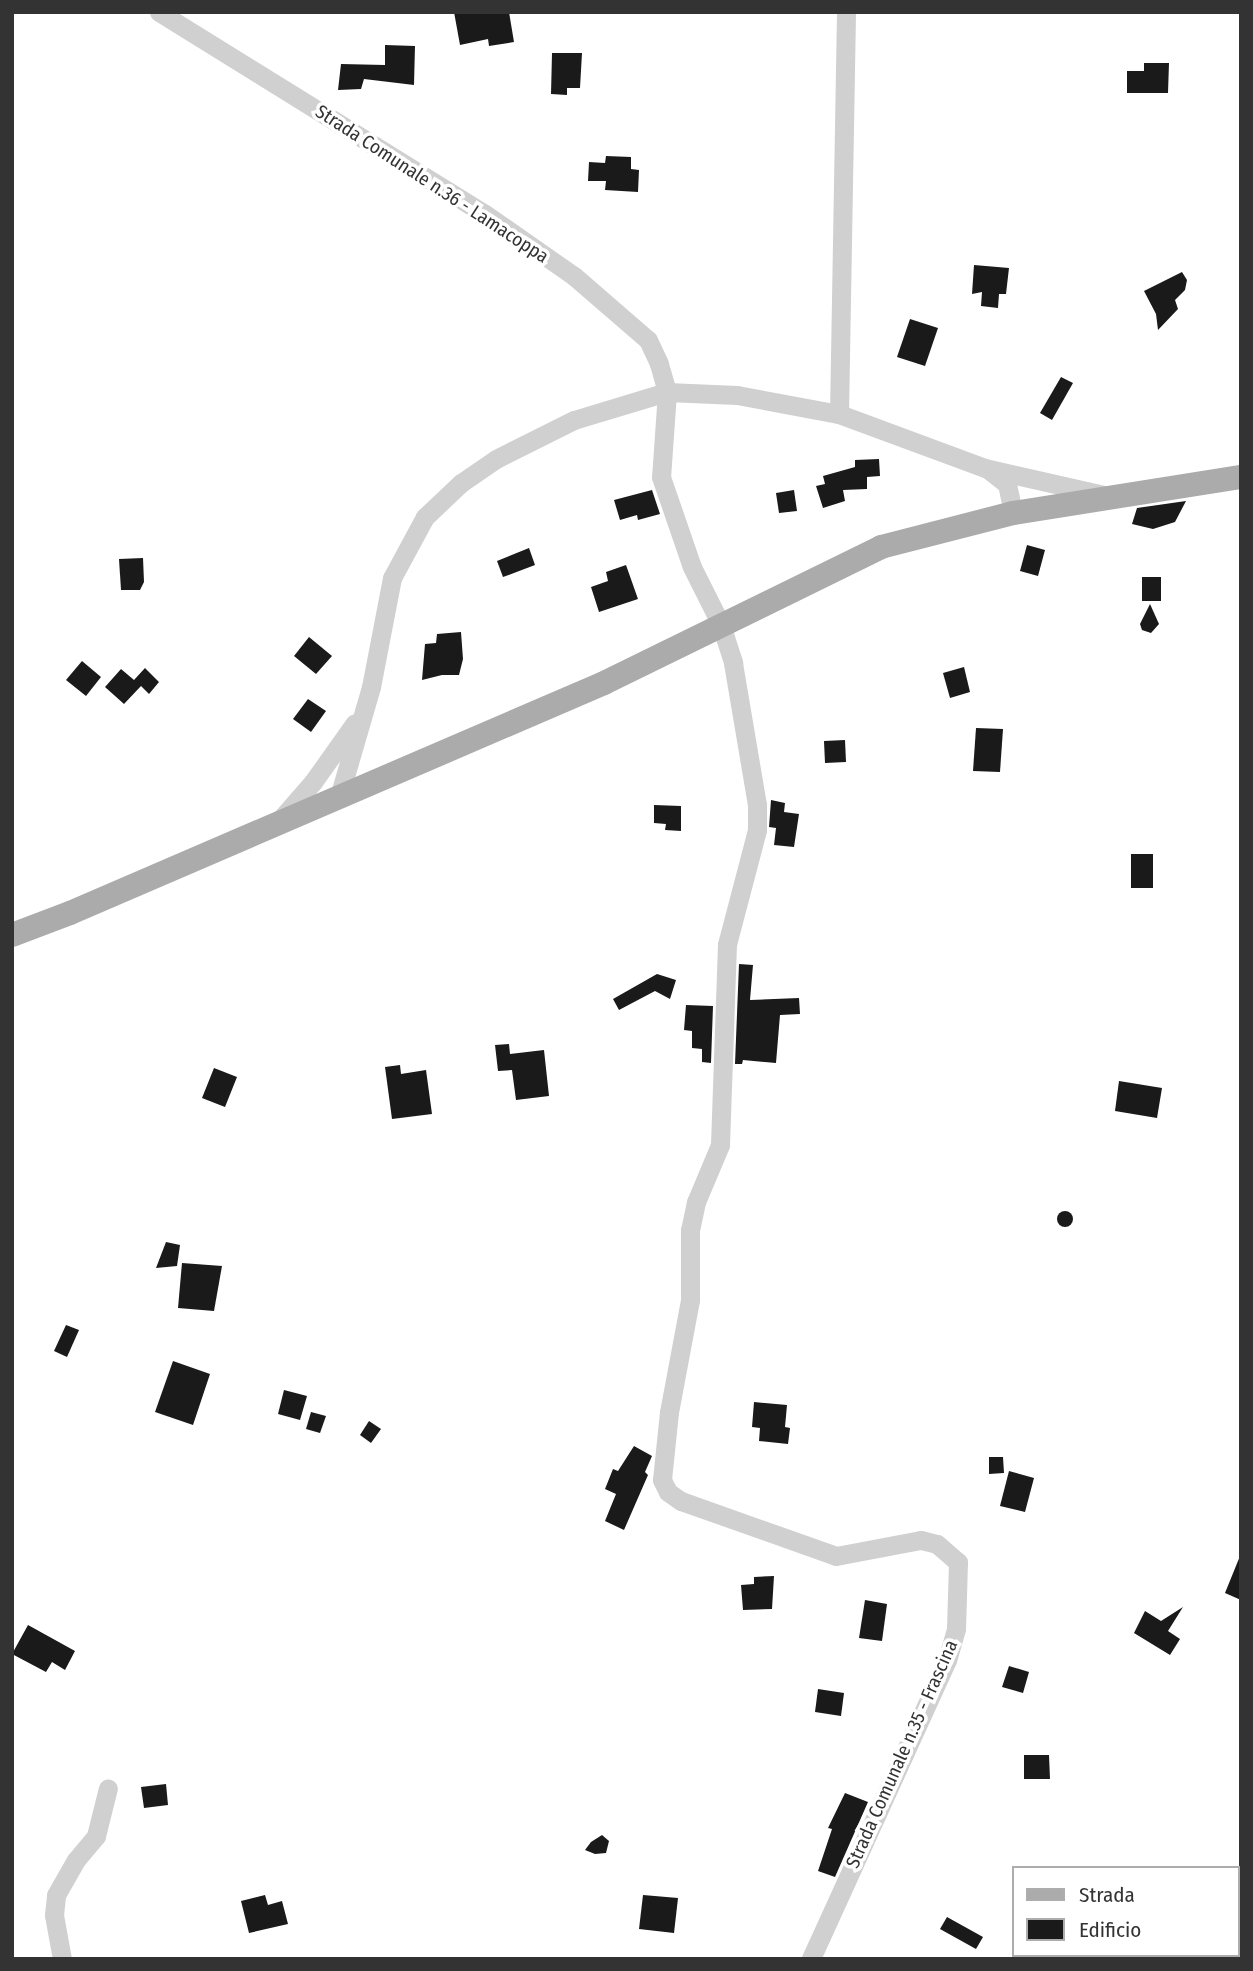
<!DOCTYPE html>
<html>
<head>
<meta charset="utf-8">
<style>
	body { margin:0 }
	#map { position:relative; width:1253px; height:1971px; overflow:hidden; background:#fff; font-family:"Fira Sans Condensed",sans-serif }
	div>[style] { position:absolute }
	.building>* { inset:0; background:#1a1a1a }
	.round { border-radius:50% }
	.minor>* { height:19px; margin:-9.5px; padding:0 9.5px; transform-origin:9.5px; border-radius:9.5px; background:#d0d0d0 }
	.major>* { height:24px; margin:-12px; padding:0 12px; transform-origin:12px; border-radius:12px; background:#ababab }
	span { translate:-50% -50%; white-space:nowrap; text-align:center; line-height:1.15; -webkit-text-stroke:7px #fff; paint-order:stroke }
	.street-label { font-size:19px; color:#333 }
	.frame { position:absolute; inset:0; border:14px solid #333; pointer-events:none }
	.legend { position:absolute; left:1012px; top:1866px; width:228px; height:91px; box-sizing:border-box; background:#fff; border:2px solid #adadad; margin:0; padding:9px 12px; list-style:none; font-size:21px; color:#333 }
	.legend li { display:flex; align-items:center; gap:14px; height:35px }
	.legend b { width:35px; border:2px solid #adadad }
</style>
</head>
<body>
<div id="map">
	<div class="building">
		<div style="clip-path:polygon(454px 12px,509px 12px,514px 42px,489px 46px,488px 39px,460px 45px)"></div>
		<div style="clip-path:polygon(385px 45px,415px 46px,414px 85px,364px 79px,361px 89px,338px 90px,341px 64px,385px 65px)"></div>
		<div style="clip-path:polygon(552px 53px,582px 53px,580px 88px,567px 88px,567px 95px,551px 94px)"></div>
		<div style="clip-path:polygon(1144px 63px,1169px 63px,1168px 93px,1127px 93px,1127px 71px,1144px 71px)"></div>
		<div style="clip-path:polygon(606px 156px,631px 157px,631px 169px,639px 170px,638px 192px,605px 190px,606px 181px,588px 181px,589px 162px,605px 163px)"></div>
		<div style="clip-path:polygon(974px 265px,1009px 268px,1006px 294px,999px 294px,998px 308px,981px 306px,982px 292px,972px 294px)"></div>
		<div style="clip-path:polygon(1182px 272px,1187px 280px,1185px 290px,1175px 300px,1178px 309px,1158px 330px,1156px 314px,1144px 291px)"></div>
		<div style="clip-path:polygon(910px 319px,938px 328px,925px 366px,897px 357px)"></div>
		<div style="clip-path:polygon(1061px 377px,1073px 383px,1052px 420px,1040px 413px)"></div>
		<div style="clip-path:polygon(879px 459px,880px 476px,867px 477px,867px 489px,843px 490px,845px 501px,823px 508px,816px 486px,825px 484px,823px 476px,855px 467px,855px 460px)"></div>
		<div style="clip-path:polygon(652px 490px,660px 514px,638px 520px,637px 515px,620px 520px,614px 500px)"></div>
		<div style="clip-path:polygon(794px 490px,797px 511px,779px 513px,776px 493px)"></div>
		<div style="clip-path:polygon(1186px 501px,1175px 522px,1153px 529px,1132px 524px,1137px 508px)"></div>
		<div style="clip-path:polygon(1027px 545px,1045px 550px,1038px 576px,1020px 571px)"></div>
		<div style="clip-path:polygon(529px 548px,535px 565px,503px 577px,497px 561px)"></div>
		<div style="clip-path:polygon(143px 558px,144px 582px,140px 590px,121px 590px,119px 559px)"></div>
		<div style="clip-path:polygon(626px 565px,638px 599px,599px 612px,591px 587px,608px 581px,606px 572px)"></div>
		<div style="clip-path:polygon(1142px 577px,1161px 577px,1161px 601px,1142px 601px)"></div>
		<div style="clip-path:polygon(1150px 604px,1159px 624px,1151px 633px,1142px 630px,1140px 624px)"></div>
		<div style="clip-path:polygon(461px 632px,463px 659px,459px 675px,442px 675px,422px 680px,425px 644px,436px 643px,437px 634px)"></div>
		<div style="clip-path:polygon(309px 637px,332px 656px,316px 674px,294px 656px)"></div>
		<div style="clip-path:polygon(82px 661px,101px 677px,86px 696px,66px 680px)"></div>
		<div style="clip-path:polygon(964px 667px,970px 692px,950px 698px,943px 673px)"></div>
		<div style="clip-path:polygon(145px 668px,159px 682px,149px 694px,141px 686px,124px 704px,105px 687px,121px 669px,134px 680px)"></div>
		<div style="clip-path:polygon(308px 699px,326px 711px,311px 732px,293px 719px)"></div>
		<div style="clip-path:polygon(976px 728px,1003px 729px,1000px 772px,973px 771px)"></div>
		<div style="clip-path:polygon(845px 740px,846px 762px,825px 763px,824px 741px)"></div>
		<div style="clip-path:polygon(771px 800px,785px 803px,784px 812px,799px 814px,794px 847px,774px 845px,776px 828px,769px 827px)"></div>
		<div style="clip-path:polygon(654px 805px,681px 806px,681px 831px,665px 830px,666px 824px,654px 823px)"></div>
		<div style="clip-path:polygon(1131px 854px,1153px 854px,1153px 888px,1131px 888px)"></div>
		<div style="clip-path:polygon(739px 964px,753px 965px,750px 1000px,799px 998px,800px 1014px,780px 1015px,776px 1063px,743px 1060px,742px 1064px,735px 1064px)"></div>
		<div style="clip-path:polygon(657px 974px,676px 980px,670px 999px,655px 991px,619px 1010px,613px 999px)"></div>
		<div style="clip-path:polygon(686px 1005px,713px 1006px,711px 1063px,702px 1062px,702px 1049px,692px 1048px,692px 1031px,684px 1030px)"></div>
		<div style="clip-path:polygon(509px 1044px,510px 1054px,544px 1050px,549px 1096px,516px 1100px,512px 1070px,498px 1071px,495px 1045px)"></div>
		<div style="clip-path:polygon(400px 1065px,401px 1074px,426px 1070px,432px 1114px,392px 1119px,385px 1067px)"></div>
		<div style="clip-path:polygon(214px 1068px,237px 1077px,225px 1107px,202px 1098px)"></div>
		<div style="clip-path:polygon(1119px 1081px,1162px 1088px,1157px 1118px,1115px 1111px)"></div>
		<div class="round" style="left:1057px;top:1211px;width:16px;height:16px"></div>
		<div style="clip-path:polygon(166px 1242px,180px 1245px,177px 1266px,156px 1268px)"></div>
		<div style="clip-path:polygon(182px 1263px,222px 1266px,214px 1311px,178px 1308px)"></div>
		<div style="clip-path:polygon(66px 1325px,79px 1330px,67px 1357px,54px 1351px)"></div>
		<div style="clip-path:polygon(173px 1361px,210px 1374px,193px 1425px,155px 1412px)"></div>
		<div style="clip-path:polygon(284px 1390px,307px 1396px,300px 1420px,278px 1414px)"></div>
		<div style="clip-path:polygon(754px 1402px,787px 1405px,785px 1427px,790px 1428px,788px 1444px,759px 1441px,760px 1428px,752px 1427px)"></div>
		<div style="clip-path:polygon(311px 1412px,326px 1416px,320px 1433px,306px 1429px)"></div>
		<div style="clip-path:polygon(369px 1421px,381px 1429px,371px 1443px,360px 1435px)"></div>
		<div style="clip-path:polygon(634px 1446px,652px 1456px,645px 1472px,648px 1475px,624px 1530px,605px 1521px,616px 1494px,605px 1489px,613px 1469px,618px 1471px)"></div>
		<div style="clip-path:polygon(989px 1457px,1003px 1457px,1004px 1473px,989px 1474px)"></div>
		<div style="clip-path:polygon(1009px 1471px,1034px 1478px,1025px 1512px,1000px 1506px)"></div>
		<div style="clip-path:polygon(1240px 1556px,1241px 1556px,1241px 1600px,1225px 1593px)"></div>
		<div style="clip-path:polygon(774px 1576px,772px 1609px,743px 1610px,741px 1585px,754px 1584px,754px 1577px)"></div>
		<div style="clip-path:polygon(865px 1600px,887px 1604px,882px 1641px,859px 1638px)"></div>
		<div style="clip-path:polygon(1183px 1607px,1168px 1631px,1180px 1639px,1170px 1655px,1134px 1633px,1145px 1611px,1161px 1621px)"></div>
		<div style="clip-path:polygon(28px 1625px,75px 1651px,65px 1670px,52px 1662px,46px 1672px,12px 1654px)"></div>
		<div style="clip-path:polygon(1009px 1666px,1029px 1672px,1023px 1693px,1002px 1687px)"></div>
		<div style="clip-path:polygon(818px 1689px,844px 1693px,841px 1716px,815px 1712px)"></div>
		<div style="clip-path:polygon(1024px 1755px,1049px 1755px,1050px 1779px,1024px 1779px)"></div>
		<div style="clip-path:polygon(166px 1784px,168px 1805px,144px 1808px,141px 1787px)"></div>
		<div style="clip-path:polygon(845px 1793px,868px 1802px,835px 1877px,818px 1871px,832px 1829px,828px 1828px)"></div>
		<div style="clip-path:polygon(602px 1835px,609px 1841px,606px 1853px,595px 1854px,585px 1850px,591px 1842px)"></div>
		<div style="clip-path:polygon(265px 1895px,268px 1905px,282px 1901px,288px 1924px,249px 1933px,241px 1901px)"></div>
		<div style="clip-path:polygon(643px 1895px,678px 1898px,674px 1933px,639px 1929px)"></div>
		<div style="clip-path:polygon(947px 1917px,983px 1937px,976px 1949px,940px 1929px)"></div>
	</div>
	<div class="minor">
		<div style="left:159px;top:12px;width:384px;rotate:31.8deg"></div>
		<div style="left:485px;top:214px;width:108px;rotate:34.9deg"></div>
		<div style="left:574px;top:276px;width:98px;rotate:40.9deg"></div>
		<div style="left:648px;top:340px;width:26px;rotate:65deg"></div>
		<div style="left:659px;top:364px;width:29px;rotate:74deg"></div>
		<div style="left:667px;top:392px;width:85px;rotate:94deg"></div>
		<div style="left:661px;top:477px;width:95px;rotate:71deg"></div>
		<div style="left:692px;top:567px;width:65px;rotate:63.4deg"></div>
		<div style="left:721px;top:625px;width:40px;rotate:72deg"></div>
		<div style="left:733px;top:663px;width:144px;rotate:80.4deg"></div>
		<div style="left:757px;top:805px;width:25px;rotate:90deg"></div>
		<div style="left:757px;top:830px;width:118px;rotate:104.7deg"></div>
		<div style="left:727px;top:944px;width:201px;rotate:92deg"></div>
		<div style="left:720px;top:1145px;width:62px;rotate:112.8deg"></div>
		<div style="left:696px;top:1202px;width:29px;rotate:102deg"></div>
		<div style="left:690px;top:1230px;width:70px;rotate:90deg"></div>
		<div style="left:690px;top:1300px;width:114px;rotate:100.6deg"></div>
		<div style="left:669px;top:1412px;width:68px;rotate:95.9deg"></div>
		<div style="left:662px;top:1480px;width:13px;rotate:63deg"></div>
		<div style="left:668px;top:1492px;width:16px;rotate:35deg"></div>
		<div style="left:681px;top:1501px;width:164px;rotate:19.5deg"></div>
		<div style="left:836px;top:1556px;width:86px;rotate:-10.7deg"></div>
		<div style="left:921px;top:1540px;width:16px;rotate:14deg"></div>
		<div style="left:937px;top:1544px;width:28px;rotate:41deg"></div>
		<div style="left:958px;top:1562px;width:67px;rotate:91.7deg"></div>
		<div style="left:956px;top:1629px;width:32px;rotate:106deg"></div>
		<div style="left:947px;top:1660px;width:328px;rotate:114.5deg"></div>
		<div style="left:839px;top:414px;width:402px;rotate:-89deg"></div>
		<div style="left:989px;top:470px;width:23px;rotate:38deg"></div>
		<div style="left:1007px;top:484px;width:30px;rotate:78deg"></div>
		<div style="left:339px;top:797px;width:115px;rotate:-73.8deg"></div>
		<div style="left:371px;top:687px;width:111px;rotate:-79.1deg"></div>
		<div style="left:392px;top:578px;width:69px;rotate:-61.6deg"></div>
		<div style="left:425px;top:517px;width:50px;rotate:-43.4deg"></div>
		<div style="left:461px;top:483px;width:42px;rotate:-34.4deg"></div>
		<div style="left:496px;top:459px;width:87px;rotate:-26.6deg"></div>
		<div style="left:574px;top:420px;width:97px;rotate:-16.8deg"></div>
		<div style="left:667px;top:392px;width:70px;rotate:2.5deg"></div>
		<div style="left:737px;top:395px;width:104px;rotate:10.6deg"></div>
		<div style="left:839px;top:414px;width:156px;rotate:20.3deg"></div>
		<div style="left:985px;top:468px;width:122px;rotate:12.8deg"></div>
		<div style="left:279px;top:821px;width:52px;rotate:-48.9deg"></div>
		<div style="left:313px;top:782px;width:72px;rotate:-54.6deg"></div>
		<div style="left:62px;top:1959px;width:45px;rotate:-100.3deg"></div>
		<div style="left:54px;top:1915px;width:20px;rotate:-84deg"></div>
		<div style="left:56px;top:1895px;width:40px;rotate:-60.3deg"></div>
		<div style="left:76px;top:1860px;width:31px;rotate:-50deg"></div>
		<div style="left:96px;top:1836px;width:49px;rotate:-76deg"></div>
	</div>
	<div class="major">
		<div style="left:12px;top:935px;width:62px;rotate:-20.8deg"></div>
		<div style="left:70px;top:913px;width:581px;rotate:-23.3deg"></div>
		<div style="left:604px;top:683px;width:309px;rotate:-26.1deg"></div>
		<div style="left:881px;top:547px;width:136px;rotate:-14.4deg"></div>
		<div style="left:1013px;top:513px;width:231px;rotate:-9deg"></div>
	</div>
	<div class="street-label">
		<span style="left:432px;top:184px;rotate:33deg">Strada Comunale n.36 - Lamacoppa</span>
		<span style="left:902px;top:1754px;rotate:-66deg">Strada Comunale n.35 - Frascina</span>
	</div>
	<div class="frame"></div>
	<ul class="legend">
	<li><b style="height:9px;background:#ababab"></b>Strada</li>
	<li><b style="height:19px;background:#1a1a1a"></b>Edificio</li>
	</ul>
</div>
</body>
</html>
